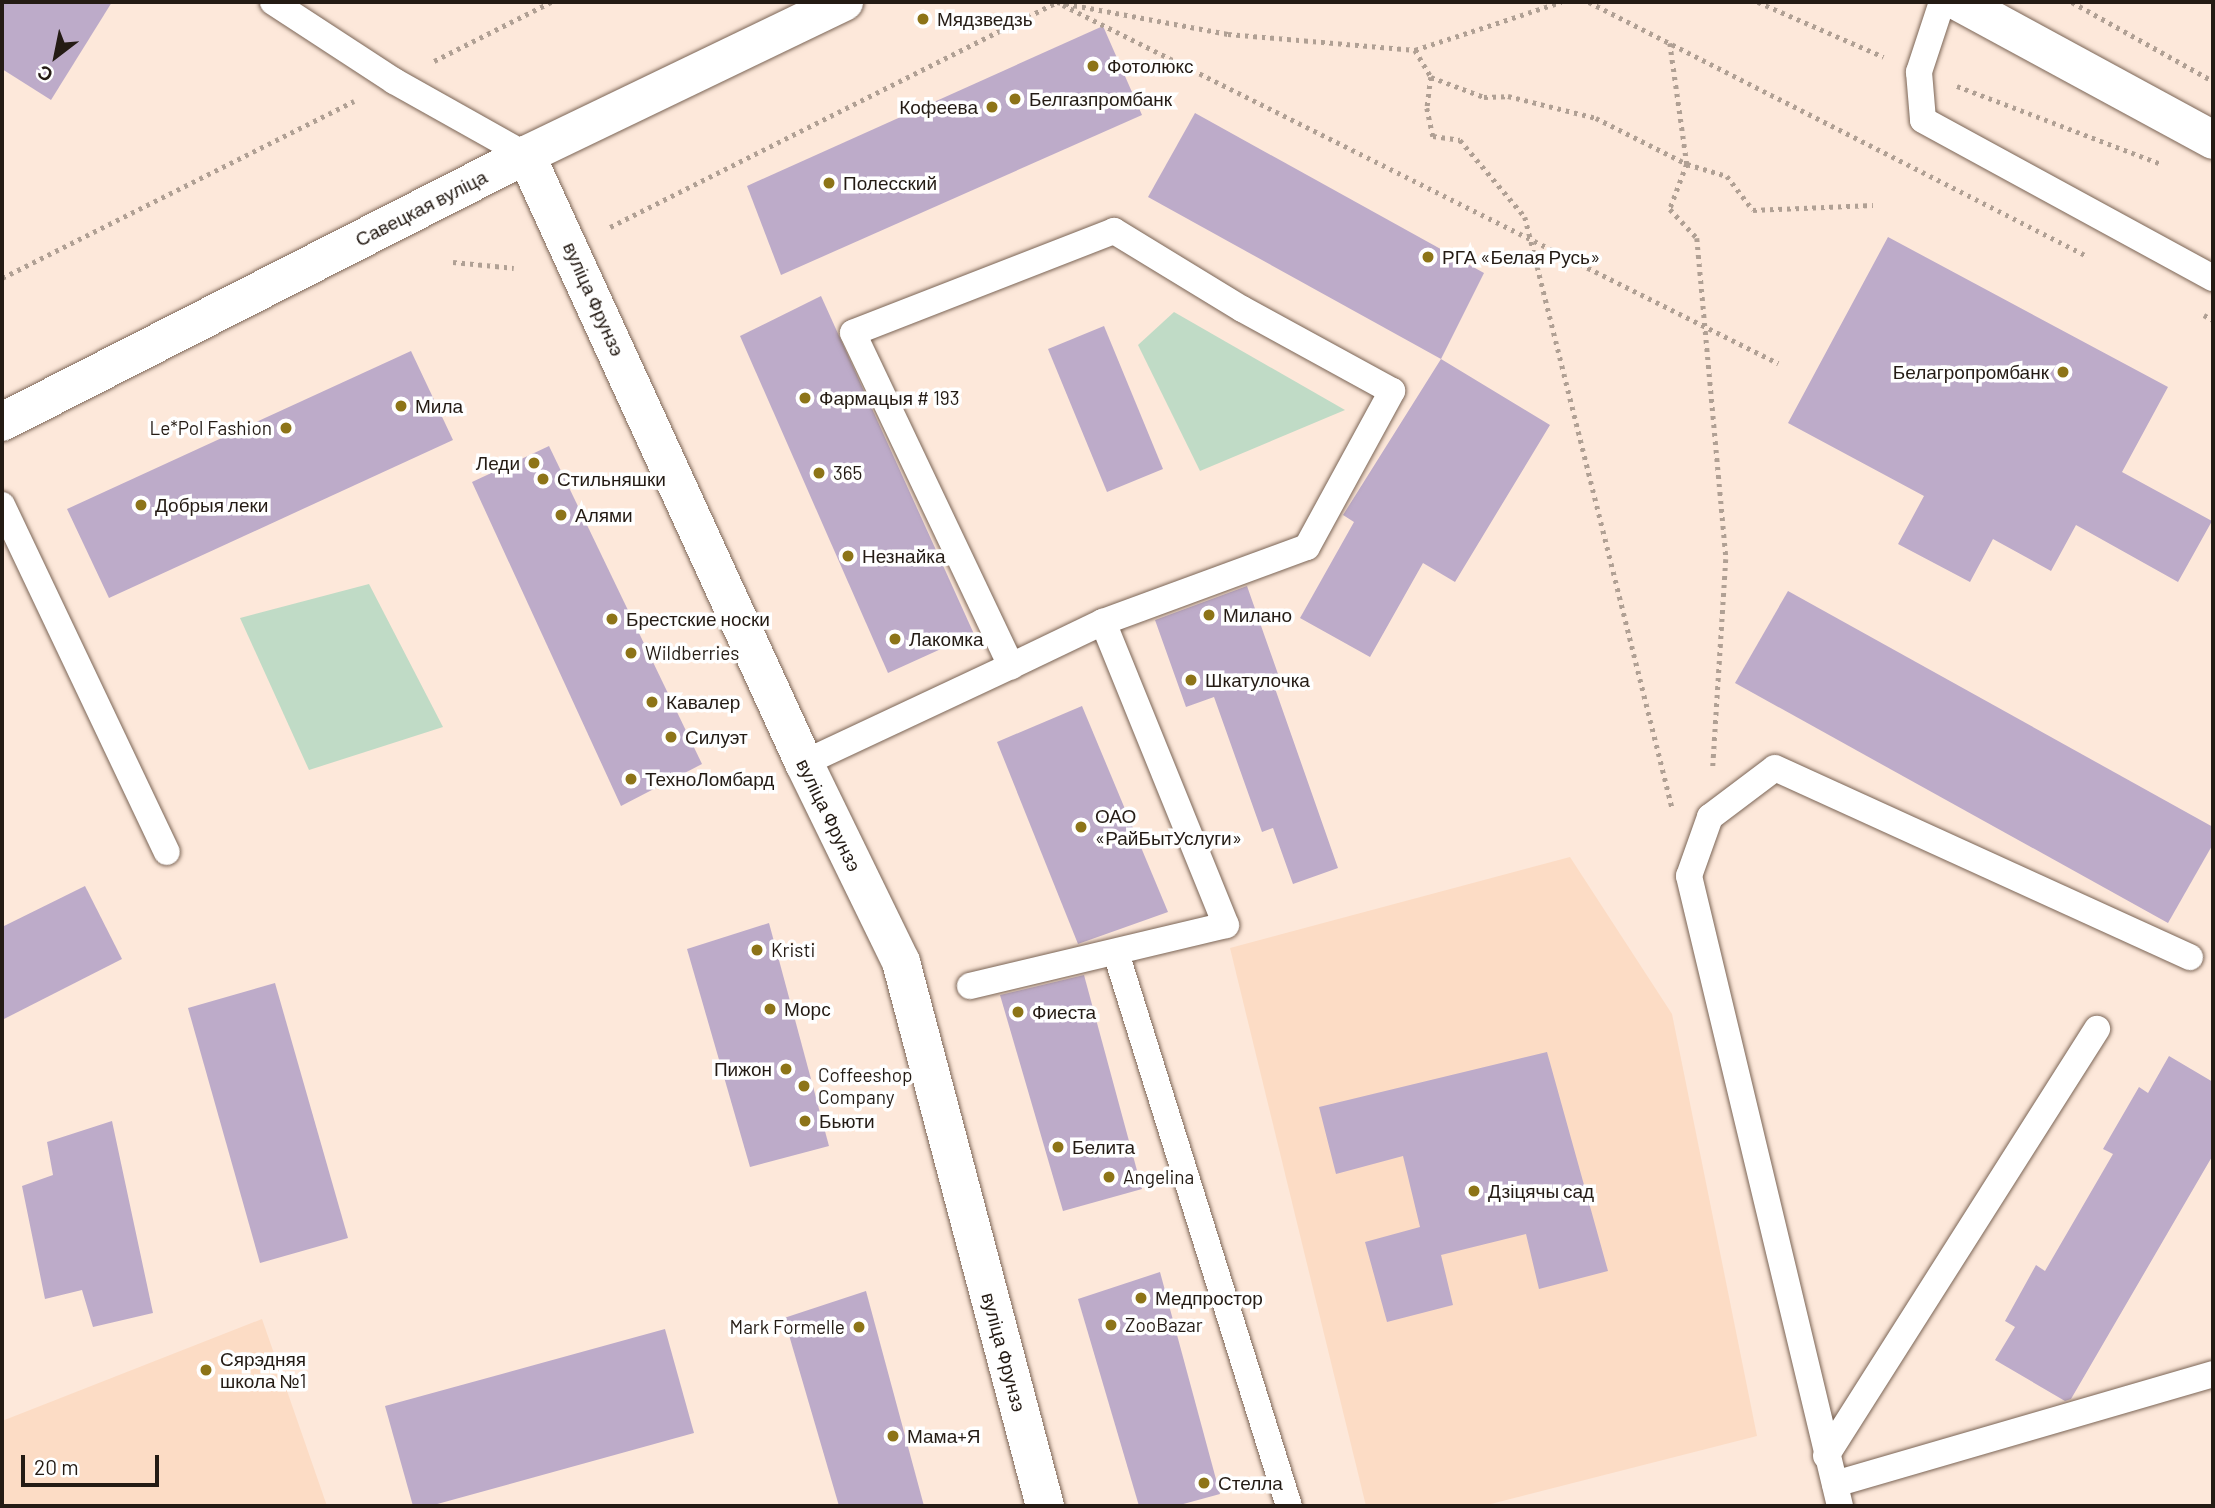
<!DOCTYPE html>
<html>
<head>
<meta charset="utf-8">
<style>
	body { margin:0 }
	#map { position:relative; width:2215px; height:1508px; overflow:hidden; background:#fde8da; font-family:Barlow,sans-serif }
	div>[style] { position:absolute }
	.built>* { inset:0; background:#fcdcc5 }
	.green>* { inset:0; background:#c0dbc6 }
	.building>* { inset:0; background:#bdabc9 }
	.path>* { height:4.5px; margin-top:-2.25px; transform-origin:0; background:repeating-linear-gradient(90deg,#b0a094 0 3.5px,transparent 0 8.5px) }
	.roads { filter:drop-shadow(0 0 2px #7b6556) drop-shadow(0 0 2px #7b6556) }
	.lane>* { height:26px; margin:-13px; padding:0 13px; transform-origin:13px; border-radius:13px; background:#fff }
	.secondary>* { height:38px; margin:-19px; padding:0 19px; transform-origin:19px; border-radius:19px; background:#fff }
	.dots>* { width:19px; height:19px; translate:-50% -50%; box-sizing:border-box; border:4px solid #fff; border-radius:50% }
	span { translate:-50% -50%; white-space:nowrap; text-align:center; line-height:1.15; -webkit-text-stroke:7px #fff; paint-order:stroke }
	.poi-label { font-size:19px; color:#241b14 }
	.left { translate:0 -50%; text-align:left }
	.right { translate:-100% -50%; text-align:right }
	.street-label { font-size:19px; color:#241b14 }
	.frame { position:absolute; inset:0; border:4px solid #241b14; pointer-events:none }
	.north { position:absolute; left:21px; top:21px; width:70px; height:70px; -webkit-text-stroke:5px #fff; paint-order:stroke; rotate:212deg; font-size:19px; font-weight:700; line-height:28px; text-align:center; color:#241b14 }
	.north::after { content:''; display:block; margin:auto; width:24px; height:32px; background:#241b14; clip-path:polygon(50% 0,100% 100%,50% 72%,0 100%) }
	.scale { position:absolute; left:21px; top:1455px; width:138px; height:32px; box-sizing:border-box; border:4px solid #241b14; border-top:0; padding-left:9px; font-size:21px; line-height:24px; white-space:nowrap; color:#241b14; -webkit-text-stroke:5px #fff; paint-order:stroke }
</style>
</head>
<body>
<div id="map">
	<div class="built">
		<div style="clip-path:polygon(1570px 857px,1672px 1014px,1757px 1436px,1483px 1506px,1366px 1506px,1230px 948px)"></div>
		<div style="clip-path:polygon(262px 1319px,327px 1506px,2px 1506px,2px 1421px)"></div>
	</div>
	<div class="green">
		<div style="clip-path:polygon(1174px 312px,1345px 410px,1200px 471px,1138px 345px)"></div>
		<div style="clip-path:polygon(369px 584px,443px 727px,309px 770px,240px 618px)"></div>
	</div>
	<div class="building">
		<div style="clip-path:polygon(2px 2px,112px 2px,51px 100px,2px 69px)"></div>
		<div style="clip-path:polygon(1103px 26px,1142px 115px,781px 275px,747px 186px)"></div>
		<div style="clip-path:polygon(1195px 113px,1484px 273px,1441px 359px,1148px 197px)"></div>
		<div style="clip-path:polygon(1888px 237px,2168px 387px,2122px 472px,2212px 521px,2178px 582px,2076px 525px,2051px 571px,1993px 539px,1970px 582px,1898px 544px,1924px 496px,1788px 423px)"></div>
		<div style="clip-path:polygon(821px 296px,974px 634px,888px 673px,740px 336px)"></div>
		<div style="clip-path:polygon(1104px 326px,1163px 469px,1107px 492px,1048px 349px)"></div>
		<div style="clip-path:polygon(411px 351px,453px 440px,109px 598px,67px 509px)"></div>
		<div style="clip-path:polygon(1441px 359px,1550px 425px,1455px 582px,1423px 563px,1370px 657px,1300px 618px,1354px 522px,1343px 515px)"></div>
		<div style="clip-path:polygon(549px 446px,702px 764px,621px 806px,472px 482px)"></div>
		<div style="clip-path:polygon(1247px 586px,1278px 674px,1271px 677px,1338px 868px,1293px 884px,1273px 828px,1262px 832px,1214px 697px,1186px 707px,1155px 620px)"></div>
		<div style="clip-path:polygon(1788px 591px,2213px 827px,2213px 844px,2168px 923px,1735px 683px)"></div>
		<div style="clip-path:polygon(1082px 706px,1168px 912px,1078px 944px,997px 742px)"></div>
		<div style="clip-path:polygon(85px 886px,122px 959px,2px 1020px,2px 927px)"></div>
		<div style="clip-path:polygon(769px 923px,829px 1146px,750px 1167px,687px 949px)"></div>
		<div style="clip-path:polygon(1084px 975px,1142px 1189px,1063px 1211px,1000px 995px)"></div>
		<div style="clip-path:polygon(275px 983px,348px 1238px,260px 1263px,188px 1008px)"></div>
		<div style="clip-path:polygon(1547px 1052px,1608px 1271px,1539px 1289px,1526px 1234px,1441px 1255px,1453px 1305px,1387px 1322px,1365px 1242px,1420px 1227px,1403px 1156px,1336px 1174px,1319px 1107px)"></div>
		<div style="clip-path:polygon(2169px 1056px,2213px 1082px,2213px 1155px,2071px 1399px,2065px 1401px,1995px 1360px,2015px 1327px,2005px 1321px,2036px 1265px,2045px 1271px,2113px 1154px,2103px 1149px,2139px 1087px,2148px 1093px)"></div>
		<div style="clip-path:polygon(112px 1121px,153px 1313px,93px 1327px,82px 1290px,45px 1299px,22px 1186px,53px 1175px,47px 1142px)"></div>
		<div style="clip-path:polygon(1160px 1272px,1220px 1494px,1176px 1506px,1139px 1506px,1078px 1299px)"></div>
		<div style="clip-path:polygon(866px 1291px,924px 1506px,839px 1506px,784px 1318px)"></div>
		<div style="clip-path:polygon(665px 1329px,694px 1433px,430px 1506px,413px 1506px,385px 1406px)"></div>
	</div>
	<div class="path">
		<div style="left:1589px;top:2px;width:559px;rotate:27.02deg"></div>
		<div style="left:1758px;top:2px;width:137px;rotate:23.6deg"></div>
		<div style="left:2072px;top:2px;width:162px;rotate:29.3deg"></div>
		<div style="left:1063px;top:5px;width:800px;rotate:26.6deg"></div>
		<div style="left:1670px;top:43px;width:122px;rotate:82deg"></div>
		<div style="left:1687px;top:164px;width:48px;rotate:110.7deg"></div>
		<div style="left:1670px;top:209px;width:40px;rotate:47deg"></div>
		<div style="left:1697px;top:238px;width:322px;rotate:84.8deg"></div>
		<div style="left:1726px;top:559px;width:208px;rotate:93.6deg"></div>
		<div style="left:1415px;top:50px;width:31px;rotate:59deg"></div>
		<div style="left:1431px;top:77px;width:31px;rotate:97deg"></div>
		<div style="left:1427px;top:108px;width:29px;rotate:78deg"></div>
		<div style="left:1433px;top:136px;width:27px;rotate:8deg"></div>
		<div style="left:1460px;top:140px;width:101px;rotate:49.8deg"></div>
		<div style="left:1525px;top:217px;width:608px;rotate:76.01deg"></div>
		<div style="left:434px;top:61px;width:131px;rotate:-26.8deg"></div>
		<div style="left:1431px;top:77px;width:57px;rotate:20.7deg"></div>
		<div style="left:1484px;top:97px;width:24px;rotate:-2deg"></div>
		<div style="left:1508px;top:96px;width:91px;rotate:14deg"></div>
		<div style="left:1596px;top:118px;width:102px;rotate:26.8deg"></div>
		<div style="left:1687px;top:164px;width:42px;rotate:16.7deg"></div>
		<div style="left:1727px;top:176px;width:43px;rotate:52.6deg"></div>
		<div style="left:1753px;top:210px;width:120px;rotate:-2.4deg"></div>
		<div style="left:1957px;top:86px;width:218px;rotate:20.9deg"></div>
		<div style="left:610px;top:227px;width:500px;rotate:-26.72deg"></div>
		<div style="left:1057px;top:2px;width:174px;rotate:10.6deg"></div>
		<div style="left:1228px;top:34px;width:188px;rotate:4.9deg"></div>
		<div style="left:1415px;top:50px;width:154px;rotate:-18.2deg"></div>
		<div style="left:453px;top:262px;width:61px;rotate:5.6deg"></div>
		<div style="left:2px;top:278px;width:394px;rotate:-26.7deg"></div>
		<div style="left:2204px;top:315px;width:10px;rotate:29deg"></div>
	</div>
	<div class="roads">
		<div class="lane">
			<div style="left:273px;top:2px;width:145px;rotate:33.1deg"></div>
			<div style="left:394px;top:81px;width:151px;rotate:29.3deg"></div>
			<div style="left:1942px;top:2px;width:74px;rotate:108.2deg"></div>
			<div style="left:1919px;top:72px;width:48px;rotate:85.2deg"></div>
			<div style="left:1923px;top:120px;width:330px;rotate:28.6deg"></div>
			<div style="left:2px;top:505px;width:384px;rotate:64.6deg"></div>
			<div style="left:804px;top:763px;width:229px;rotate:-25.1deg"></div>
			<div style="left:1011px;top:666px;width:102px;rotate:-25.6deg"></div>
			<div style="left:1103px;top:622px;width:217px;rotate:-20.2deg"></div>
			<div style="left:1307px;top:547px;width:178px;rotate:-61.4deg"></div>
			<div style="left:1392px;top:391px;width:171px;rotate:-151.3deg"></div>
			<div style="left:1242px;top:309px;width:150px;rotate:-148.6deg"></div>
			<div style="left:1114px;top:231px;width:280px;rotate:158.7deg"></div>
			<div style="left:853px;top:333px;width:369px;rotate:64.6deg"></div>
			<div style="left:1116px;top:953px;width:579px;rotate:72.63deg"></div>
			<div style="left:970px;top:986px;width:263px;rotate:-13.4deg"></div>
			<div style="left:1226px;top:925px;width:327px;rotate:-112.1deg"></div>
			<div style="left:1826px;top:1456px;width:506px;rotate:-57.6deg"></div>
			<div style="left:1835px;top:1484px;width:394px;rotate:-16.2deg"></div>
			<div style="left:1840px;top:1506px;width:648px;rotate:-103.48deg"></div>
			<div style="left:1689px;top:876px;width:63px;rotate:-70.4deg"></div>
			<div style="left:1710px;top:817px;width:81px;rotate:-37deg"></div>
			<div style="left:1775px;top:768px;width:456px;rotate:24.5deg"></div>
		</div>
		<div class="secondary">
			<div style="left:1959px;top:2px;width:289px;rotate:28.5deg"></div>
			<div style="left:526px;top:155px;width:669px;rotate:65.43deg"></div>
			<div style="left:804px;top:763px;width:221px;rotate:64deg"></div>
			<div style="left:901px;top:962px;width:563px;rotate:75.17deg"></div>
			<div style="left:2px;top:422px;width:588px;rotate:-27deg"></div>
			<div style="left:526px;top:155px;width:353px;rotate:-25.7deg"></div>
		</div>
	</div>
	<div class="dots">
		<div style="left:923px;top:19px;background:#8d7418"></div>
		<div style="left:1093px;top:66px;background:#8d7418"></div>
		<div style="left:1015px;top:99px;background:#8d7418"></div>
		<div style="left:992px;top:107px;background:#8d7418"></div>
		<div style="left:829px;top:183px;background:#8d7418"></div>
		<div style="left:1428px;top:257px;background:#8d7418"></div>
		<div style="left:2063px;top:372px;background:#8d7418"></div>
		<div style="left:805px;top:398px;background:#8d7418"></div>
		<div style="left:401px;top:406px;background:#8d7418"></div>
		<div style="left:286px;top:428px;background:#8d7418"></div>
		<div style="left:534px;top:463px;background:#8d7418"></div>
		<div style="left:819px;top:473px;background:#8d7418"></div>
		<div style="left:543px;top:479px;background:#8d7418"></div>
		<div style="left:141px;top:505px;background:#8d7418"></div>
		<div style="left:561px;top:515px;background:#8d7418"></div>
		<div style="left:848px;top:556px;background:#8d7418"></div>
		<div style="left:1209px;top:615px;background:#8d7418"></div>
		<div style="left:612px;top:619px;background:#8d7418"></div>
		<div style="left:895px;top:639px;background:#8d7418"></div>
		<div style="left:631px;top:653px;background:#8d7418"></div>
		<div style="left:1191px;top:680px;background:#8d7418"></div>
		<div style="left:652px;top:702px;background:#8d7418"></div>
		<div style="left:671px;top:737px;background:#8d7418"></div>
		<div style="left:631px;top:779px;background:#8d7418"></div>
		<div style="left:1081px;top:827px;background:#8d7418"></div>
		<div style="left:757px;top:950px;background:#8d7418"></div>
		<div style="left:770px;top:1009px;background:#8d7418"></div>
		<div style="left:1018px;top:1012px;background:#8d7418"></div>
		<div style="left:786px;top:1069px;background:#8d7418"></div>
		<div style="left:804px;top:1086px;background:#8d7418"></div>
		<div style="left:805px;top:1121px;background:#8d7418"></div>
		<div style="left:1058px;top:1147px;background:#8d7418"></div>
		<div style="left:1109px;top:1177px;background:#8d7418"></div>
		<div style="left:1474px;top:1191px;background:#8d7418"></div>
		<div style="left:1141px;top:1298px;background:#8d7418"></div>
		<div style="left:1111px;top:1325px;background:#8d7418"></div>
		<div style="left:859px;top:1327px;background:#8d7418"></div>
		<div style="left:206px;top:1370px;background:#8d7418"></div>
		<div style="left:893px;top:1436px;background:#8d7418"></div>
		<div style="left:1204px;top:1483px;background:#8d7418"></div>
	</div>
	<div class="poi-label">
		<span class="left" style="left:937px;top:19px">Мядзведзь</span>
		<span class="left" style="left:1107px;top:66px">Фотолюкс</span>
		<span class="left" style="left:1029px;top:99px">Белгазпромбанк</span>
		<span class="right" style="left:978px;top:107px">Кофеева</span>
		<span class="left" style="left:843px;top:183px">Полесский</span>
		<span class="left" style="left:1442px;top:257px">РГА «Белая Русь»</span>
		<span class="right" style="left:2049px;top:372px">Белагропромбанк</span>
		<span class="left" style="left:819px;top:398px">Фармацыя # 193</span>
		<span class="left" style="left:415px;top:406px">Мила</span>
		<span class="right" style="left:272px;top:428px">Le*Pol Fashion</span>
		<span class="right" style="left:520px;top:463px">Леди</span>
		<span class="left" style="left:833px;top:473px">365</span>
		<span class="left" style="left:557px;top:479px">Стильняшки</span>
		<span class="left" style="left:155px;top:505px">Добрыя леки</span>
		<span class="left" style="left:575px;top:515px">Алями</span>
		<span class="left" style="left:862px;top:556px">Незнайка</span>
		<span class="left" style="left:1223px;top:615px">Милано</span>
		<span class="left" style="left:626px;top:619px">Брестские носки</span>
		<span class="left" style="left:909px;top:639px">Лакомка</span>
		<span class="left" style="left:645px;top:653px">Wildberries</span>
		<span class="left" style="left:1205px;top:680px">Шкатулочка</span>
		<span class="left" style="left:666px;top:702px">Кавалер</span>
		<span class="left" style="left:685px;top:737px">Силуэт</span>
		<span class="left" style="left:645px;top:779px">ТехноЛомбард</span>
		<span class="left" style="left:1095px;top:827px">ОАО<br>«РайБытУслуги»</span>
		<span class="left" style="left:771px;top:950px">Kristi</span>
		<span class="left" style="left:784px;top:1009px">Морс</span>
		<span class="left" style="left:1032px;top:1012px">Фиеста</span>
		<span class="right" style="left:772px;top:1069px">Пижон</span>
		<span class="left" style="left:818px;top:1086px">Coffeeshop<br>Company</span>
		<span class="left" style="left:819px;top:1121px">Бьюти</span>
		<span class="left" style="left:1072px;top:1147px">Белита</span>
		<span class="left" style="left:1123px;top:1177px">Angelina</span>
		<span class="left" style="left:1488px;top:1191px">Дзіцячы сад</span>
		<span class="left" style="left:1155px;top:1298px">Медпростор</span>
		<span class="left" style="left:1125px;top:1325px">ZooBazar</span>
		<span class="right" style="left:845px;top:1327px">Mark Formelle</span>
		<span class="left" style="left:220px;top:1370px">Сярэдняя<br>школа №1</span>
		<span class="left" style="left:907px;top:1436px">Мама+Я</span>
		<span class="left" style="left:1218px;top:1483px">Стелла</span>
	</div>
	<div class="street-label">
		<span style="left:421px;top:208px;rotate:-27deg">Савецкая вуліца</span>
		<span style="left:594px;top:299px;rotate:66deg">вуліца Фрунзэ</span>
		<span style="left:829px;top:815px;rotate:64deg">вуліца Фрунзэ</span>
		<span style="left:1004px;top:1352px;rotate:75deg">вуліца Фрунзэ</span>
	</div>
	<div class="frame"></div>
	<div class="north">С</div>
	<div class="scale">20 m</div>
</div>
</body>
</html>
